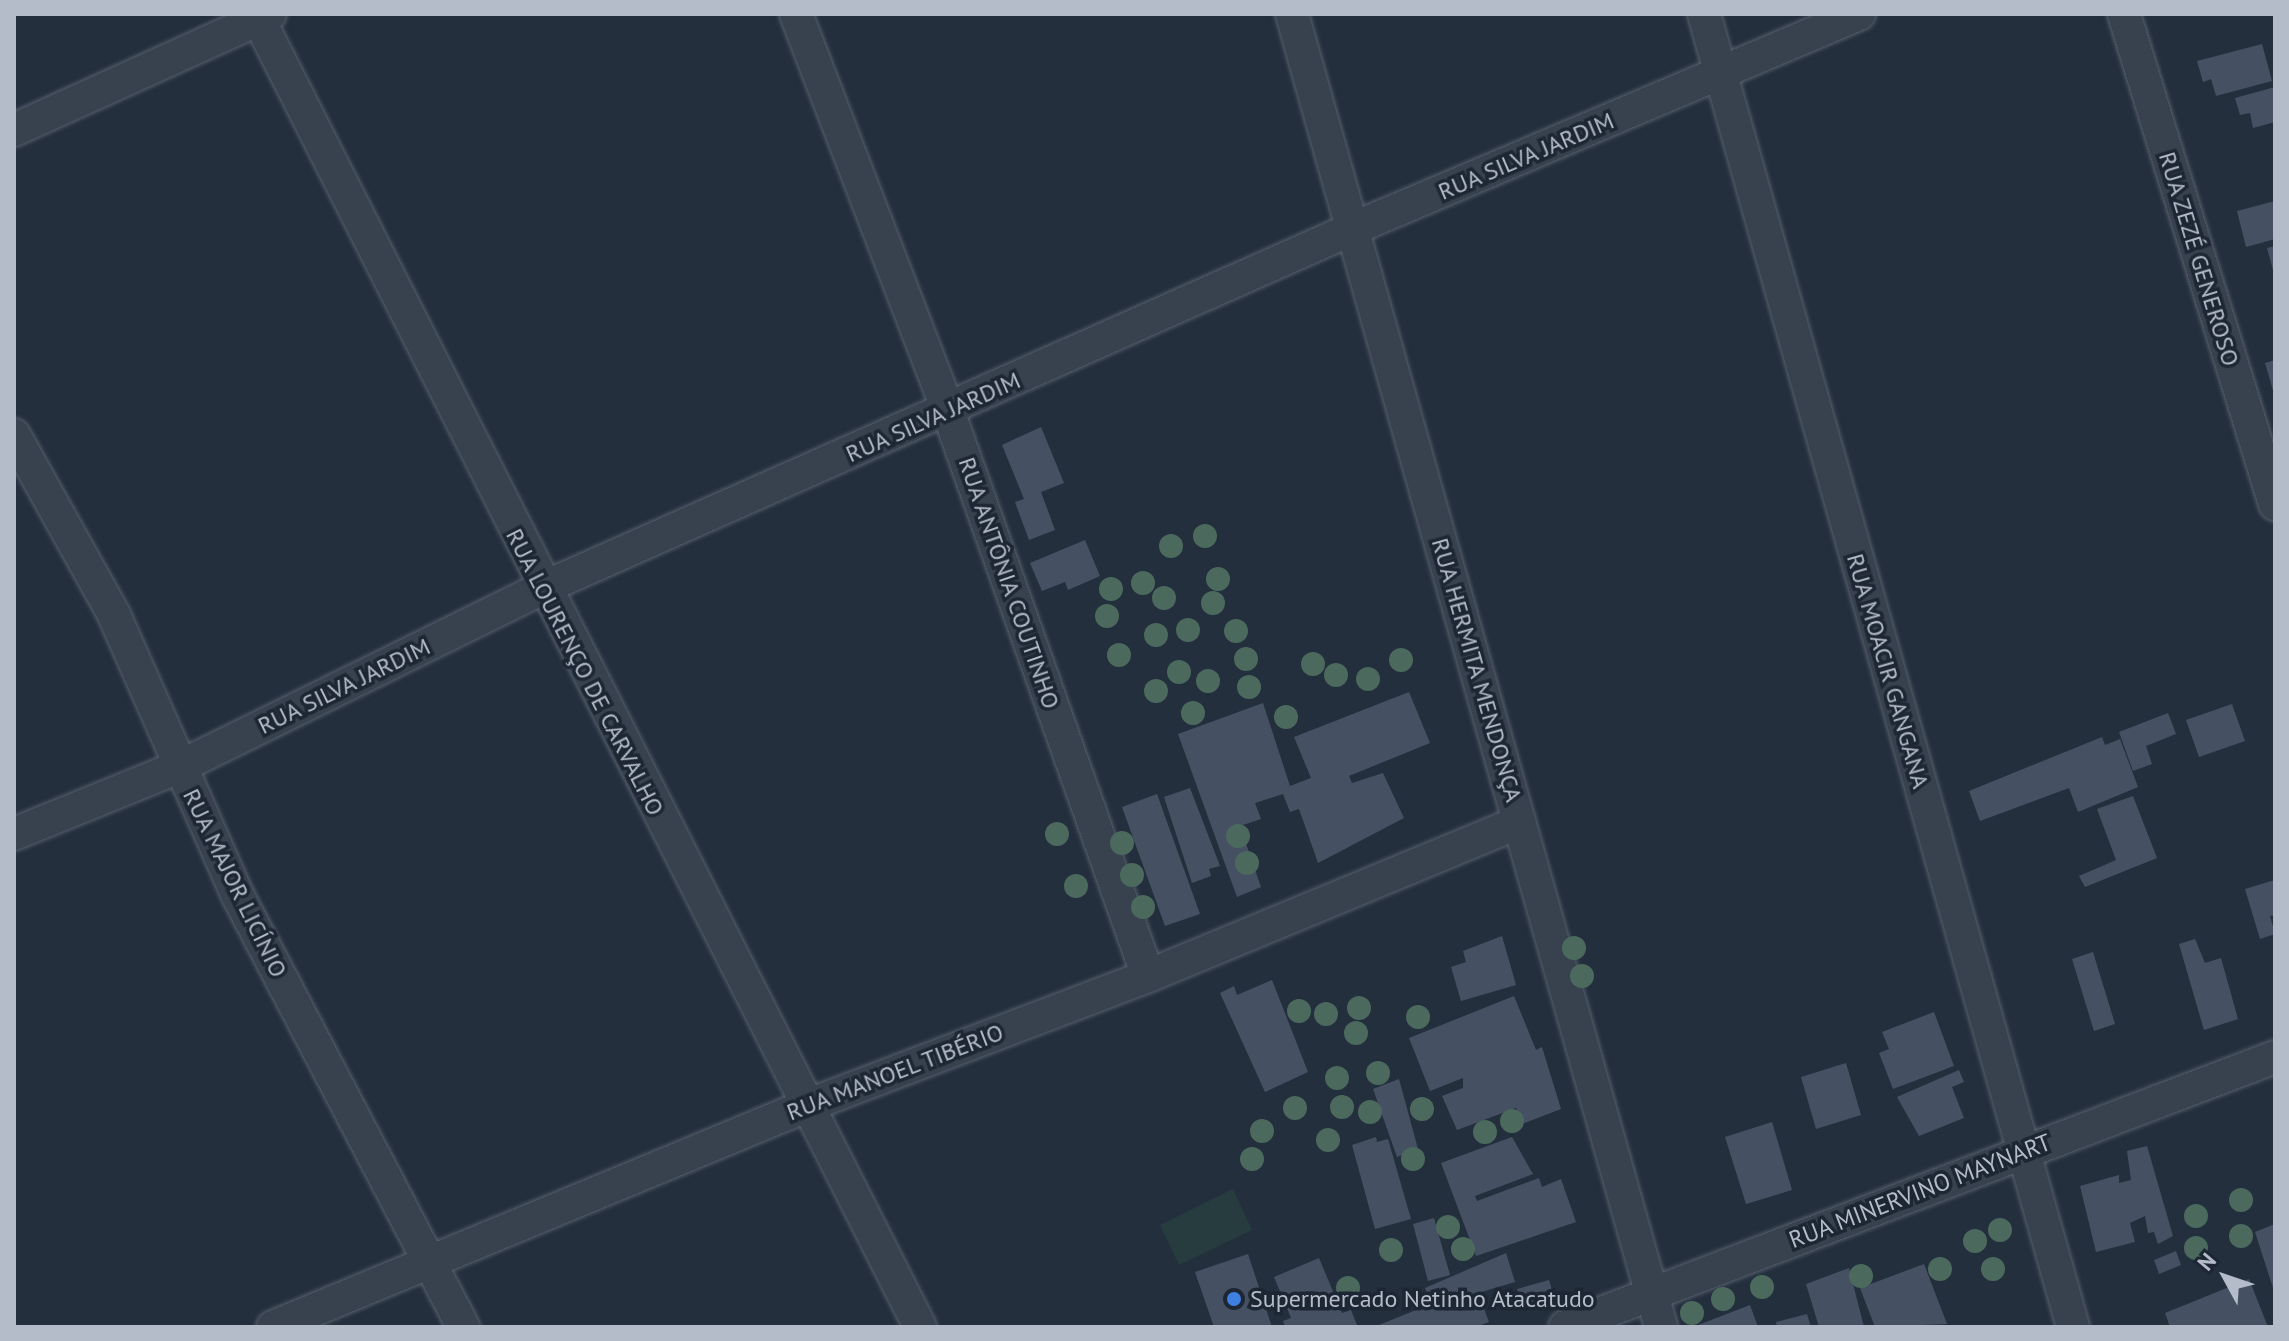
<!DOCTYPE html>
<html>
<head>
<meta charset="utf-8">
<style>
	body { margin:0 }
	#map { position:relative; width:2289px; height:1341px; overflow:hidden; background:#242f3e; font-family:"PT Sans",sans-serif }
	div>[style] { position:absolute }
	.green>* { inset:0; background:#263c3f }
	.building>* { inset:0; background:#455162 }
	.roads { filter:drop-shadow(0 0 2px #565f6c) drop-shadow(0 0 2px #565f6c) }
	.street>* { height:32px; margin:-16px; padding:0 16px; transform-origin:16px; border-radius:16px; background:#38414e }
	.trees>* { width:24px; height:24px; margin:-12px; border-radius:50%; background:#4b6a5d }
	.dots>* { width:22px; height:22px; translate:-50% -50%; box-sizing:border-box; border:4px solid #1d2633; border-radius:50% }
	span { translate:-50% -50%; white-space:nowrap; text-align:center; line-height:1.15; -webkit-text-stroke:7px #1d2633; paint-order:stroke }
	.street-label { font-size:24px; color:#b4bcc9 }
	.poi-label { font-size:24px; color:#b4bcc9 }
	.left { translate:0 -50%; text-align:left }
	.frame { position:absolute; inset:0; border:16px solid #b4bcc9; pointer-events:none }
	.north { position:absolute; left:2185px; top:1237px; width:80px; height:80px; -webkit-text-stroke:6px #1d2633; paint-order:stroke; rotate:310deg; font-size:22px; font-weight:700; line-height:32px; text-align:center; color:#b4bcc9 }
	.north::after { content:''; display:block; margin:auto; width:28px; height:36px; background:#b4bcc9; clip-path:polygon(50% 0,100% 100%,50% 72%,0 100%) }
</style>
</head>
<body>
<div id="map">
	<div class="green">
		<div style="clip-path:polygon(1233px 1189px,1252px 1230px,1179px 1265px,1160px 1225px)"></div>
	</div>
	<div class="building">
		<div style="clip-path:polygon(2262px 44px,2272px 81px,2216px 96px,2211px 79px,2203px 82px,2197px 61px)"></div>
		<div style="clip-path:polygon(2275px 87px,2275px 122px,2253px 128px,2250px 113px,2240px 115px,2235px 98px)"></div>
		<div style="clip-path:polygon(2275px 201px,2275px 239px,2246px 247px,2237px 211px)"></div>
		<div style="clip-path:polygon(2275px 246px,2275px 274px,2274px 274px,2267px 248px)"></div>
		<div style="clip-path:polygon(2275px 360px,2275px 394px,2274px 394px,2265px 363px)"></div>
		<div style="clip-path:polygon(1041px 427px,1064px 483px,1041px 492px,1055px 530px,1029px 540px,1015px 502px,1024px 499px,1002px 445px)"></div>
		<div style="clip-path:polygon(1085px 540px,1100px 576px,1068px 590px,1065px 582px,1042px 591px,1030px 563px)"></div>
		<div style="clip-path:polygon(1409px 692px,1430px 743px,1349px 776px,1352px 783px,1383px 773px,1404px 818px,1318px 863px,1299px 809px,1290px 812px,1283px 794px,1255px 803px,1261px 819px,1240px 826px,1261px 887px,1237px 897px,1178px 734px,1263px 703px,1290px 786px,1311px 778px,1294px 737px)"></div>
		<div style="clip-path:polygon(2232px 704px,2245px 741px,2199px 757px,2186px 720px)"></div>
		<div style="clip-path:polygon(2168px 713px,2176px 734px,2146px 746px,2152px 764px,2133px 771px,2119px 732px)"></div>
		<div style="clip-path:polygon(2102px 737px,2105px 745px,2120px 739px,2138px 787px,2078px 812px,2069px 788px,1980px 821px,1969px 791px)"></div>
		<div style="clip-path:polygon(1190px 788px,1220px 866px,1209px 869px,1211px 876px,1192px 883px,1164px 797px)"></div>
		<div style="clip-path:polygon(1157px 794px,1200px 914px,1165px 926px,1122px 807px)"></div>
		<div style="clip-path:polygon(2133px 796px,2157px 858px,2085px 887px,2079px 876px,2116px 860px,2097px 809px)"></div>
		<div style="clip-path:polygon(2275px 880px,2275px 915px,2270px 916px,2275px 934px,2260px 939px,2245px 889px)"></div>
		<div style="clip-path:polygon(1502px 936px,1516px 985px,1461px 1001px,1451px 967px,1466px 962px,1463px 951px)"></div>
		<div style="clip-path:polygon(2195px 939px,2205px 963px,2221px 958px,2238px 1019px,2204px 1030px,2179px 944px)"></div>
		<div style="clip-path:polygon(2093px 952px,2115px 1024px,2094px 1031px,2072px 959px)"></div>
		<div style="clip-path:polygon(1272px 980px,1308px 1072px,1265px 1092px,1220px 993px,1234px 986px,1237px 995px)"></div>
		<div style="clip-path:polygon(1514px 996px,1536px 1050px,1542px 1047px,1561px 1109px,1522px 1124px,1516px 1108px,1457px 1130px,1442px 1096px,1463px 1088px,1463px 1078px,1430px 1091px,1409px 1038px)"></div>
		<div style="clip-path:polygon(1934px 1012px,1954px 1066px,1893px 1089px,1879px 1053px,1889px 1049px,1882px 1032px)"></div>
		<div style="clip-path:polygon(1846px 1063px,1861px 1115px,1816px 1129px,1801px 1077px)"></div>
		<div style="clip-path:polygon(1959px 1070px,1964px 1082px,1952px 1087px,1964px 1118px,1919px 1136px,1897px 1097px)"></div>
		<div style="clip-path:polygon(1399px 1079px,1418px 1149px,1397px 1157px,1373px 1089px)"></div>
		<div style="clip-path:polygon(1772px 1122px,1792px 1190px,1746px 1204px,1725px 1137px)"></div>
		<div style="clip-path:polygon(1376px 1137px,1377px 1142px,1388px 1139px,1411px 1219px,1375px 1229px,1352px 1145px)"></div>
		<div style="clip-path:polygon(1512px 1137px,1533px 1174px,1475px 1196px,1477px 1201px,1539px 1178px,1542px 1187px,1561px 1179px,1576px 1222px,1476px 1256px,1441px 1163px)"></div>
		<div style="clip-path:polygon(2147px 1146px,2173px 1236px,2158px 1244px,2154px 1232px,2148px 1233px,2145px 1216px,2130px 1223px,2135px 1242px,2096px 1252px,2080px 1186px,2119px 1175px,2119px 1183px,2131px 1180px,2127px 1151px)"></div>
		<div style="clip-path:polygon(1434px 1218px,1450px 1275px,1428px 1281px,1413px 1224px)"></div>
		<div style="clip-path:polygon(2275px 1224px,2275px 1291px,2274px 1291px,2255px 1232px)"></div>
		<div style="clip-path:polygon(2176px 1251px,2181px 1265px,2159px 1274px,2154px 1260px)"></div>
		<div style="clip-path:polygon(1506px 1253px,1515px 1282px,1478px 1293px,1489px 1322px,1475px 1327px,1374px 1327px,1431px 1304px,1425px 1288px)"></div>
		<div style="clip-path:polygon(1248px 1254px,1272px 1327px,1214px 1327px,1195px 1272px)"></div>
		<div style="clip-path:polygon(1319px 1258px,1342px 1313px,1351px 1310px,1357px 1325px,1285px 1327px,1283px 1321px,1291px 1318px,1274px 1277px)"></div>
		<div style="clip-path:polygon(1924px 1264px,1947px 1324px,1875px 1327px,1860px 1288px)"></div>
		<div style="clip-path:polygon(1849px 1268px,1864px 1327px,1819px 1327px,1806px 1284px)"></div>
		<div style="clip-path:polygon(2249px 1279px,2268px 1327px,2170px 1327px,2165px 1313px)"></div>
		<div style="clip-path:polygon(1549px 1280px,1554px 1296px,1524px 1307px,1517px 1289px)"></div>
		<div style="clip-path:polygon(1750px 1305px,1758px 1327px,1693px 1327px)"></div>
		<div style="clip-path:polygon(1807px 1314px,1811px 1327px,1777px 1327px,1776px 1322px)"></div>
	</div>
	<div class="roads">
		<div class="street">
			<div style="left:256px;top:14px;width:1471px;rotate:63.17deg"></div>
			<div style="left:796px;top:14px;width:425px;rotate:69deg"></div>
			<div style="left:948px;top:411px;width:599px;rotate:70.51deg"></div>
			<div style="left:1292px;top:14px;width:1364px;rotate:74.3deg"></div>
			<div style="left:1704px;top:14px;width:1364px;rotate:74.3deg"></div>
			<div style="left:2124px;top:14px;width:513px;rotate:72.87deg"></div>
			<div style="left:14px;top:130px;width:281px;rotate:-24.4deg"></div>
			<div style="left:14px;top:435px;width:206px;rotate:60.9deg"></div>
			<div style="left:114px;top:615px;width:307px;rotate:66.2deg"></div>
			<div style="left:238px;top:896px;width:486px;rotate:62.4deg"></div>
			<div style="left:14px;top:834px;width:178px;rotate:-22.1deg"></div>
			<div style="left:179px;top:767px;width:406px;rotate:-26.2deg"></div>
			<div style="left:543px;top:588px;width:885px;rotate:-23.93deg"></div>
			<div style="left:1352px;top:229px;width:551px;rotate:-22.98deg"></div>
			<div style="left:273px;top:1327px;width:577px;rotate:-22.52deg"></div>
			<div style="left:806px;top:1106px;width:366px;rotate:-20.8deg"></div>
			<div style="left:1148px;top:976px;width:402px;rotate:-22.5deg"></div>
			<div style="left:1565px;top:1327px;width:760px;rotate:-20.82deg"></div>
		</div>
	</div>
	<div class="trees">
		<div style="left:1205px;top:536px"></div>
		<div style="left:1171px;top:546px"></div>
		<div style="left:1218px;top:579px"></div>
		<div style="left:1143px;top:583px"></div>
		<div style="left:1111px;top:589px"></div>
		<div style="left:1164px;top:598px"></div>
		<div style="left:1213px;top:603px"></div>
		<div style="left:1107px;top:616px"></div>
		<div style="left:1188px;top:630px"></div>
		<div style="left:1236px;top:631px"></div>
		<div style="left:1156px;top:635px"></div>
		<div style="left:1119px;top:655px"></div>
		<div style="left:1246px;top:659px"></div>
		<div style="left:1401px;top:660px"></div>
		<div style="left:1313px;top:664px"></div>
		<div style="left:1179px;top:672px"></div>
		<div style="left:1336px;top:675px"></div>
		<div style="left:1368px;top:679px"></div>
		<div style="left:1208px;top:681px"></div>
		<div style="left:1249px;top:687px"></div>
		<div style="left:1156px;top:691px"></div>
		<div style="left:1193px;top:713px"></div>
		<div style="left:1286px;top:717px"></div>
		<div style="left:1057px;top:834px"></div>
		<div style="left:1238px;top:836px"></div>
		<div style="left:1122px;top:843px"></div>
		<div style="left:1247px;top:863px"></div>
		<div style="left:1132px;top:875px"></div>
		<div style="left:1076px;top:886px"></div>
		<div style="left:1143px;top:907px"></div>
		<div style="left:1574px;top:948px"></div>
		<div style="left:1582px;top:976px"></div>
		<div style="left:1359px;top:1008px"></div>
		<div style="left:1299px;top:1011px"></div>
		<div style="left:1326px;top:1014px"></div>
		<div style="left:1418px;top:1017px"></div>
		<div style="left:1356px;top:1033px"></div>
		<div style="left:1378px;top:1073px"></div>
		<div style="left:1337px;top:1078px"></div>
		<div style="left:1342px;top:1107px"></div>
		<div style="left:1295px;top:1108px"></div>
		<div style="left:1422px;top:1109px"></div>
		<div style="left:1370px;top:1112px"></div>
		<div style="left:1512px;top:1121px"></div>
		<div style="left:1262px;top:1131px"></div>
		<div style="left:1485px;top:1132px"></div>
		<div style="left:1328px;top:1140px"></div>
		<div style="left:1252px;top:1159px"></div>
		<div style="left:1413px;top:1159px"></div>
		<div style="left:2241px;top:1200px"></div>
		<div style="left:2196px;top:1216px"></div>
		<div style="left:1448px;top:1227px"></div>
		<div style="left:2000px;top:1230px"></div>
		<div style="left:2241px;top:1236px"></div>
		<div style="left:1975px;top:1241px"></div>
		<div style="left:2196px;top:1248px"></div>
		<div style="left:1463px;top:1249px"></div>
		<div style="left:1391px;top:1250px"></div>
		<div style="left:1940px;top:1269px"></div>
		<div style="left:1993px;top:1269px"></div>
		<div style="left:1861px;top:1276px"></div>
		<div style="left:1762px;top:1287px"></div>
		<div style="left:1348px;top:1288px"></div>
		<div style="left:1723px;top:1299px"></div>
		<div style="left:1692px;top:1313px"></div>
	</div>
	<div class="dots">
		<div style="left:1234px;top:1299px;background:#3f7fe0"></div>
	</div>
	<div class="street-label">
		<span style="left:1526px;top:156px;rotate:-23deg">RUA SILVA JARDIM</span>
		<span style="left:2199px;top:259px;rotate:73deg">RUA ZEZÉ GENEROSO</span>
		<span style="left:933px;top:417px;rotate:-24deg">RUA SILVA JARDIM</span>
		<span style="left:1009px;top:583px;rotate:71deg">RUA ANTÔNIA COUTINHO</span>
		<span style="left:1477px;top:670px;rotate:74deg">RUA HERMITA MENDONÇA</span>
		<span style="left:1888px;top:671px;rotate:74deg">RUA MOACIR GANGANA</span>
		<span style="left:585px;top:672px;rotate:63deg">RUA LOURENÇO DE CARVALHO</span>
		<span style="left:344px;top:686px;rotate:-26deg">RUA SILVA JARDIM</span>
		<span style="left:235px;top:883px;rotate:64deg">RUA MAJOR LICÍNIO</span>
		<span style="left:895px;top:1072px;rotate:-21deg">RUA MANOEL TIBÉRIO</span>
		<span style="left:1920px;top:1191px;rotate:-21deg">RUA MINERVINO MAYNART</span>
	</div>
	<div class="poi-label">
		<span class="left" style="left:1250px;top:1299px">Supermercado Netinho Atacatudo</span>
	</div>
	<div class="frame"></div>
	<div class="north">N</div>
</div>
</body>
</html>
